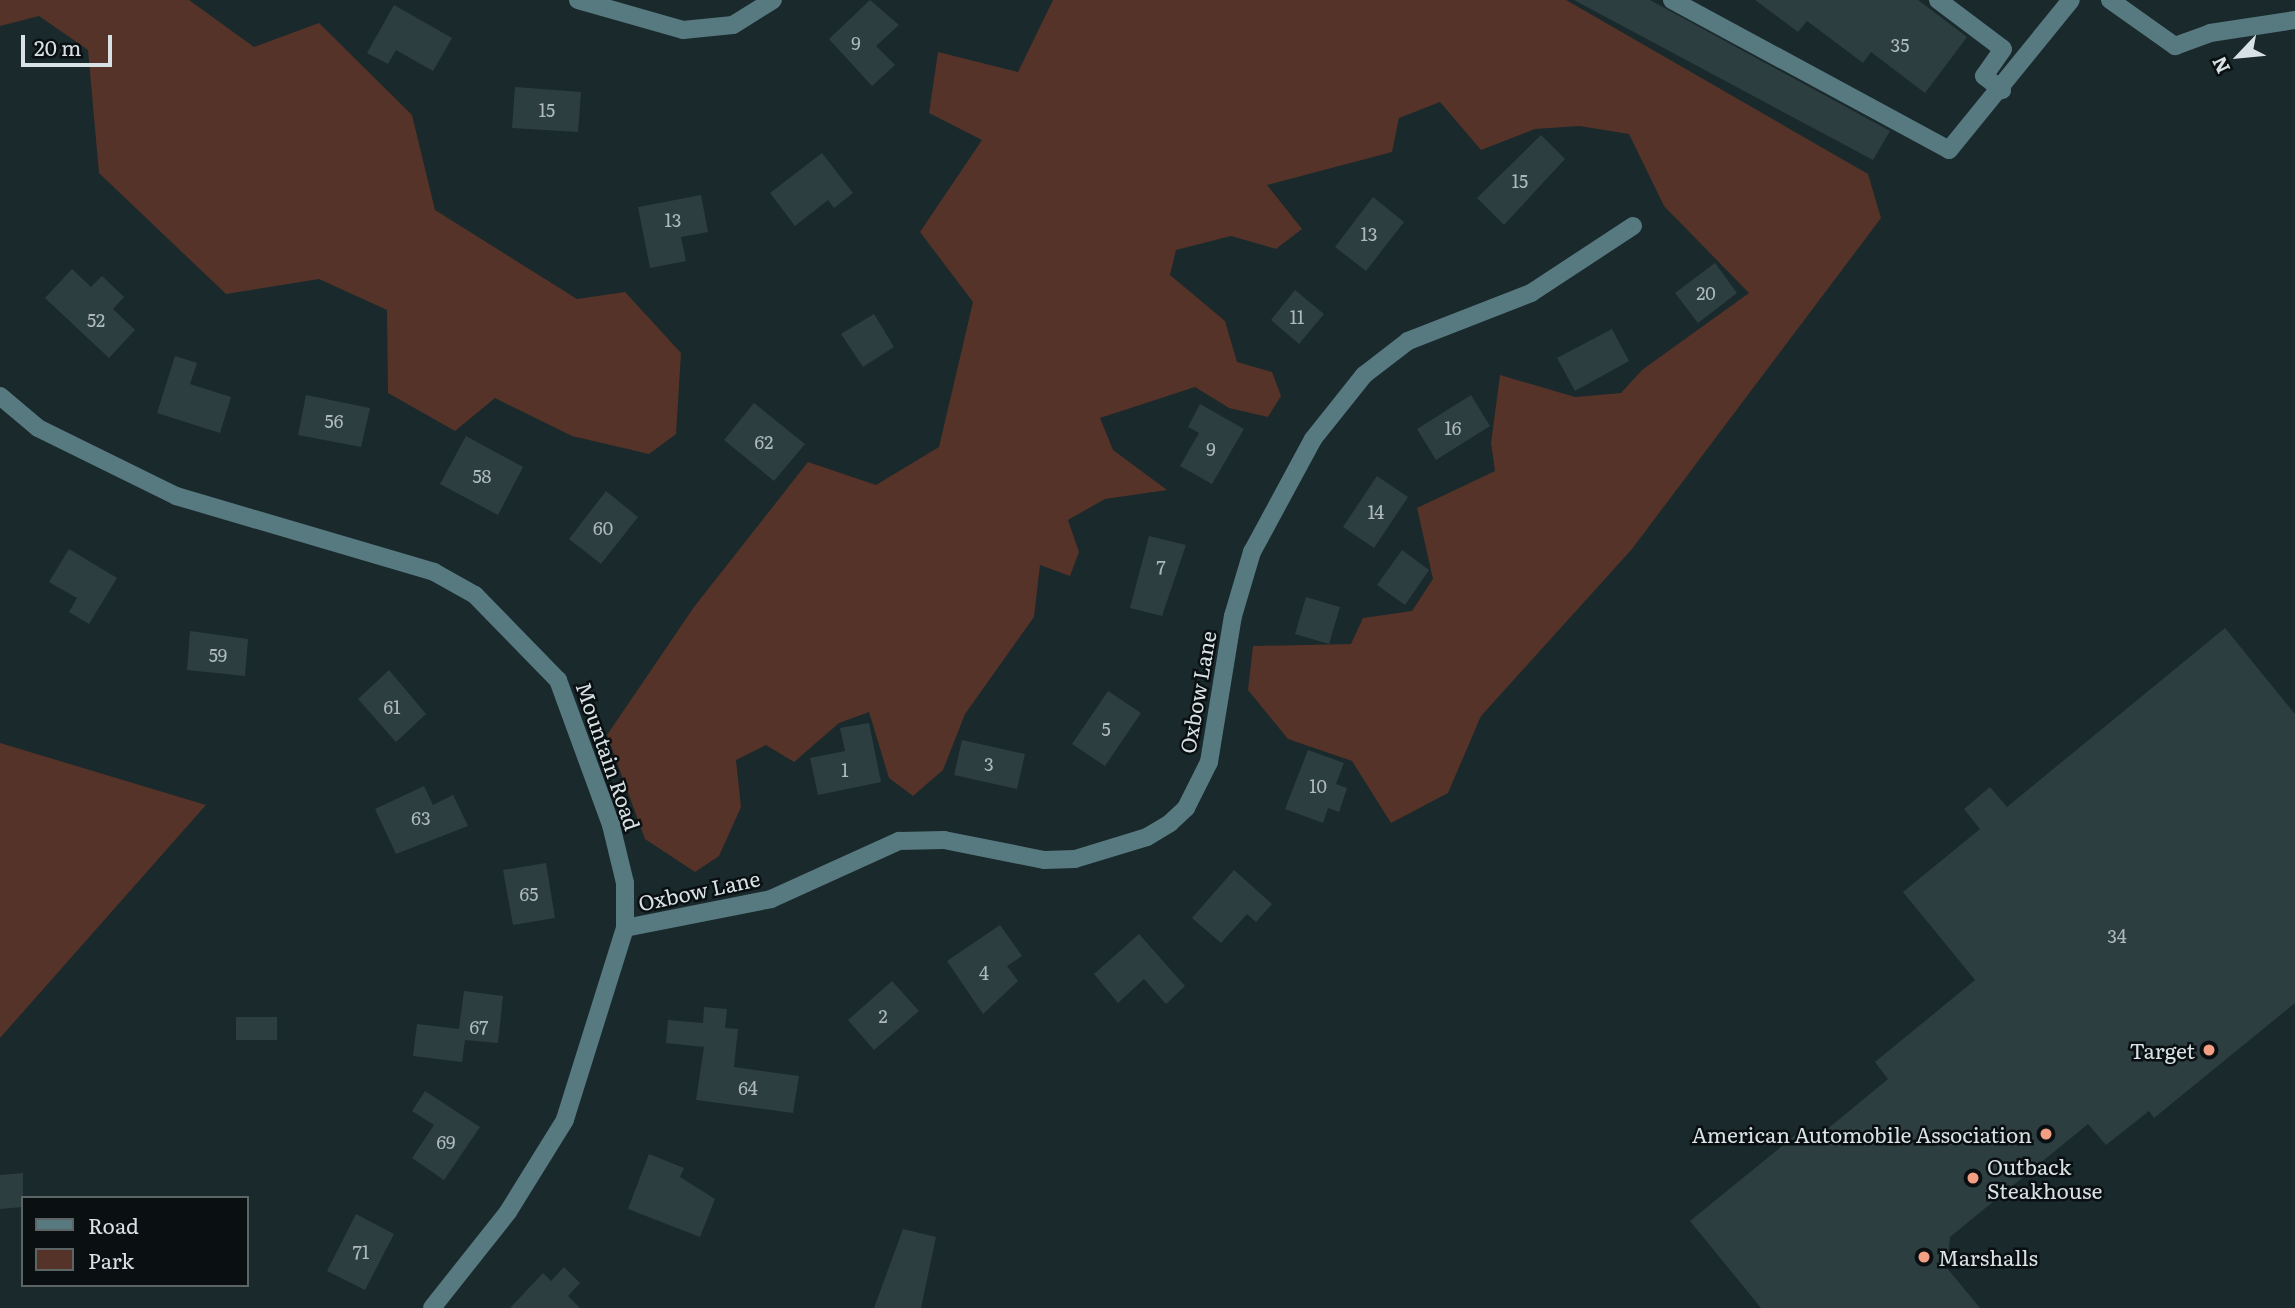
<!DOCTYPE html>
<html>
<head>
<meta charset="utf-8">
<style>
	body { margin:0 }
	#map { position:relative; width:2295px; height:1308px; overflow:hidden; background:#19292c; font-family:Literata,serif }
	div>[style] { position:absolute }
	.green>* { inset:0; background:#553328 }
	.building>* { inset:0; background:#2d3e41 }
	.minor>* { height:18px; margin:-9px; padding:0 9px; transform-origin:9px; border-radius:9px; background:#577980 }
	.dots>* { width:19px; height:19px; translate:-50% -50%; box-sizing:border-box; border:4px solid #0a1012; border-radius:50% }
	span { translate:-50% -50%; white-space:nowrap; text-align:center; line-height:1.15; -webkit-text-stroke:5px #0a1012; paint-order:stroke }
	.number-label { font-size:18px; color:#adb9bb }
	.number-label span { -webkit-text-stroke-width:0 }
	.street-label { font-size:21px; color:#d8e2e4 }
	.poi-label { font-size:21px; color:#d8e2e4 }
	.right { translate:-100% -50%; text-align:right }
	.left { translate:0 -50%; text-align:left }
	.legend { position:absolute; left:21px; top:1196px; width:228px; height:91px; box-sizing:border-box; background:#0a1012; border:2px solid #5c6466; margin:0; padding:9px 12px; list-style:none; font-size:21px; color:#d8e2e4 }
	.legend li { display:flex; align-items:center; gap:14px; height:35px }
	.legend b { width:35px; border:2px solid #5c6466 }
	.north { position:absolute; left:2204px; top:21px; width:70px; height:70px; -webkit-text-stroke:5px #0a1012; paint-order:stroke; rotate:244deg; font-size:19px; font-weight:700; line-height:28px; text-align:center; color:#d8e2e4 }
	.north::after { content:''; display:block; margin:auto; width:24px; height:32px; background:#d8e2e4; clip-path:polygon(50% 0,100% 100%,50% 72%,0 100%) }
	.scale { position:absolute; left:21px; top:35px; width:91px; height:32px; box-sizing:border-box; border:4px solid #d8e2e4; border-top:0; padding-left:9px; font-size:21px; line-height:24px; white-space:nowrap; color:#d8e2e4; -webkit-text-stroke:5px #0a1012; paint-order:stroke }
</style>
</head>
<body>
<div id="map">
	<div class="green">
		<div style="clip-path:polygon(0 0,189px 0,254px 47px,319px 23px,412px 115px,435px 210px,577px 299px,625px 292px,681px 353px,676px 434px,649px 454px,572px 436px,495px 398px,455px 431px,388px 393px,387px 310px,319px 279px,226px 294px,99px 173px,88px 50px,39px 16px,0 26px)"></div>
		<div style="clip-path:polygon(1053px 0,1566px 0,1868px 174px,1881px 218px,1632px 549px,1481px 716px,1448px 793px,1391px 823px,1352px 761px,1288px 739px,1248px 690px,1253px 646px,1351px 644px,1363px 618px,1412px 611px,1433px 579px,1417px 508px,1495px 471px,1491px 443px,1500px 375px,1575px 397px,1621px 393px,1642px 370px,1749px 293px,1664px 206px,1629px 134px,1579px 126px,1535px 129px,1481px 150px,1440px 102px,1399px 118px,1392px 152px,1267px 185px,1302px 229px,1276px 249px,1231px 236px,1176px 250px,1170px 275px,1225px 321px,1237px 362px,1272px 372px,1281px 396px,1268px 417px,1229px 408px,1195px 387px,1100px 418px,1113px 450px,1167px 490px,1105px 499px,1068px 520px,1079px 552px,1070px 576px,1040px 565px,1034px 617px,965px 714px,943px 770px,913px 796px,889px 778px,869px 712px,839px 723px,794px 762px,766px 745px,736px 760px,741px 807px,719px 856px,695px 872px,645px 839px,607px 735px,694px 607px,808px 462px,876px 485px,939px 447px,973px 302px,920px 232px,982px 140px,929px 113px,938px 52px,1018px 72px)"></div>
		<div style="clip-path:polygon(0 743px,206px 805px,0 1038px)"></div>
	</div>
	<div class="building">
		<div style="clip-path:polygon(870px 0,899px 25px,876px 46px,895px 65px,872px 86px,829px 39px)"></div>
		<div style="clip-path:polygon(1574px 0,1650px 0,1890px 131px,1873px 160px)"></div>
		<div style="clip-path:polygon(1755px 0,1918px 0,1967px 37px,1925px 93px,1871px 52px,1863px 63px,1807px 21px,1798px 32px)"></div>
		<div style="clip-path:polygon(394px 5px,452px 38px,433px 71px,396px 50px,388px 64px,367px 53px)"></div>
		<div style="clip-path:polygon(515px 87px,581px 92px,578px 132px,512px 128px)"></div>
		<div style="clip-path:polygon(1541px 135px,1565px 159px,1504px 225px,1477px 198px)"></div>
		<div style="clip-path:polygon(822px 153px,853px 193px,834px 208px,828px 200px,795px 226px,770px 193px)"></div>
		<div style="clip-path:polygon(701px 195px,708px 232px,681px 237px,686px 261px,650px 268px,638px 207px)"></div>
		<div style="clip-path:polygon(1373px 197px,1404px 222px,1366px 271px,1335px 247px)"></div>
		<div style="clip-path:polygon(1715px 263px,1737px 293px,1698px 323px,1675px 293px)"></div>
		<div style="clip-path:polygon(72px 269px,91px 287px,102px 276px,124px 297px,113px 309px,135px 330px,109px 358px,45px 298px)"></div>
		<div style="clip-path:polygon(1295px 290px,1324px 314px,1299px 344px,1271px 320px)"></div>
		<div style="clip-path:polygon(874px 314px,894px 347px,863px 367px,841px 334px)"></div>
		<div style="clip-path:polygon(1612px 329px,1629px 361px,1575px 391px,1557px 358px)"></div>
		<div style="clip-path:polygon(175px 356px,197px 363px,190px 384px,231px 397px,220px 433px,157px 413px)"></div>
		<div style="clip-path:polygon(306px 395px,370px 408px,361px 447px,298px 435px)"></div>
		<div style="clip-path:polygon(1471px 395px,1490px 426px,1436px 460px,1417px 429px)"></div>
		<div style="clip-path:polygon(754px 403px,805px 444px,774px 481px,724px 440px)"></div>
		<div style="clip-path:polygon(1200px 404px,1244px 429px,1212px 484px,1180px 466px,1199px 433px,1188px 427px)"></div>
		<div style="clip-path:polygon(466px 436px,523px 467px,498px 515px,440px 484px)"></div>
		<div style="clip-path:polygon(1377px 476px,1408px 497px,1374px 548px,1343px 527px)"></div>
		<div style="clip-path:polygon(606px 491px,638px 517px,601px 564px,569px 539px)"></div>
		<div style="clip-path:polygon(1149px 536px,1186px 545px,1162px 616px,1130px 608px)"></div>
		<div style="clip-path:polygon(69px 549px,117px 578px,89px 624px,69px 612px,77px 598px,49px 582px)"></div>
		<div style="clip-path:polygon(1402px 550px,1429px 570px,1405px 605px,1377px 585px)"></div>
		<div style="clip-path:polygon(1306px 597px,1340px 607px,1329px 644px,1295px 634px)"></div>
		<div style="clip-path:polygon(2225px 628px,2295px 714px,2295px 1003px,2154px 1118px,2149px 1111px,2106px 1145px,2088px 1124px,1950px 1237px,1947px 1268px,1980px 1308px,1761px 1308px,1690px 1221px,1798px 1133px,1808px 1145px,1888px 1079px,1875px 1062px,1975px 980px,1903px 892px,1980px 829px,1964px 809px,1990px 787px,2007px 807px)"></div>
		<div style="clip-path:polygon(190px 631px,248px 639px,245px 676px,187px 670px)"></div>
		<div style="clip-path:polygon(389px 670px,426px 714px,396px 742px,358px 699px)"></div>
		<div style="clip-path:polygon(1108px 691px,1141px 713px,1105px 766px,1072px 744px)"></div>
		<div style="clip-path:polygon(869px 723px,881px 782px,818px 795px,810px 758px,845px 751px,840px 728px)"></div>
		<div style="clip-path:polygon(962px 740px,1025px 754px,1017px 789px,954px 775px)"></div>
		<div style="clip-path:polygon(1308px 750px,1344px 763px,1336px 784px,1347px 788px,1339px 812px,1328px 808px,1323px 823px,1285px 809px)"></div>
		<div style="clip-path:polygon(424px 786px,433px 805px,453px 795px,468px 826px,396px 854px,375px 809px)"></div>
		<div style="clip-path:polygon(546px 863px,555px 918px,513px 925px,503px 870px)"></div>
		<div style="clip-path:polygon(1234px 870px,1272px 904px,1256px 922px,1247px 914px,1221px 943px,1192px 918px)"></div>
		<div style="clip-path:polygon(1000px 925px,1022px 956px,1007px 966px,1018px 981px,983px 1014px,947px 961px)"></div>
		<div style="clip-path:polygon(1139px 934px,1185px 986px,1166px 1004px,1144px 979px,1118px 1003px,1094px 974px)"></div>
		<div style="clip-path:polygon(892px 981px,919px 1011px,874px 1050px,848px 1020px)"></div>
		<div style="clip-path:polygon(464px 991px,503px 996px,498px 1043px,465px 1040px,462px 1062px,413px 1056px,417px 1024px,459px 1029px)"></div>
		<div style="clip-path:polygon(704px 1007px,727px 1009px,725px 1028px,738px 1029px,734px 1067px,799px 1076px,793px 1113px,696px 1100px,704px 1047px,666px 1043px,668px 1020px,703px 1023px)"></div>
		<div style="clip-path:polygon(236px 1017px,277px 1017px,277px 1040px,236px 1040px)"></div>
		<div style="clip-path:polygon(425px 1091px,480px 1127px,444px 1180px,412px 1158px,434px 1125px,412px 1111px)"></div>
		<div style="clip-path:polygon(649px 1154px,684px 1168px,680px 1177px,715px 1199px,700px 1237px,628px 1209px)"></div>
		<div style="clip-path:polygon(23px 1173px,23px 1207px,0 1209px,0 1175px)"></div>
		<div style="clip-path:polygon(356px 1214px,394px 1234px,365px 1290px,327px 1271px)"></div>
		<div style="clip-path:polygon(903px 1229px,936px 1237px,921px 1308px,874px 1308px)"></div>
		<div style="clip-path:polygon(564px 1267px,580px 1283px,568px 1296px,580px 1308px,510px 1308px,543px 1273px,551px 1281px)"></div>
	</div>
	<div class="minor">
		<div style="left:578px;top:0;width:109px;rotate:15.9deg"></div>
		<div style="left:683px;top:30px;width:50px;rotate:-5.7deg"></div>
		<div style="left:733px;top:25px;width:47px;rotate:-32deg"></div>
		<div style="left:1672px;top:0;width:315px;rotate:28.4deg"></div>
		<div style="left:1949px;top:150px;width:193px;rotate:-50.9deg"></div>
		<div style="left:1938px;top:0;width:81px;rotate:37deg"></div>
		<div style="left:2003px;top:49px;width:33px;rotate:125deg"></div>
		<div style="left:1984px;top:76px;width:23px;rotate:38deg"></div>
		<div style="left:2110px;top:0;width:80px;rotate:35.3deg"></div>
		<div style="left:2175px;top:46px;width:37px;rotate:-20deg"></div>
		<div style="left:2210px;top:33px;width:86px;rotate:-8.7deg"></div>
		<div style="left:0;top:396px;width:50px;rotate:40.1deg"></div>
		<div style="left:38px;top:428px;width:154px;rotate:26.2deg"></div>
		<div style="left:176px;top:496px;width:269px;rotate:16.4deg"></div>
		<div style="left:434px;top:572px;width:47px;rotate:29.3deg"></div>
		<div style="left:475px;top:595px;width:119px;rotate:45.7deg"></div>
		<div style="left:558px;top:680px;width:154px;rotate:69.9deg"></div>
		<div style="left:611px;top:825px;width:60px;rotate:76.4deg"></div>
		<div style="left:625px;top:883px;width:45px;rotate:90deg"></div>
		<div style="left:625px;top:928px;width:201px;rotate:107.4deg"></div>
		<div style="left:565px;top:1120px;width:108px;rotate:121.8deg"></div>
		<div style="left:508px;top:1212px;width:122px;rotate:128.4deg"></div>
		<div style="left:625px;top:928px;width:149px;rotate:-11.2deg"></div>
		<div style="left:771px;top:899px;width:141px;rotate:-24.4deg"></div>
		<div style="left:899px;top:841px;width:45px;rotate:-1.3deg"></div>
		<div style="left:944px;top:840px;width:102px;rotate:11.3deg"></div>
		<div style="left:1044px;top:860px;width:31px;rotate:-2deg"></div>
		<div style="left:1075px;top:859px;width:75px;rotate:-17deg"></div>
		<div style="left:1147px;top:837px;width:27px;rotate:-31deg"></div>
		<div style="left:1170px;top:823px;width:22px;rotate:-43deg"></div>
		<div style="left:1186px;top:808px;width:51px;rotate:-63.4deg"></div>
		<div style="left:1209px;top:762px;width:148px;rotate:-80.7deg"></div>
		<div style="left:1233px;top:616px;width:67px;rotate:-73.5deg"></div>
		<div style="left:1252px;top:552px;width:128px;rotate:-61.6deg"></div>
		<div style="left:1313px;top:439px;width:82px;rotate:-51.4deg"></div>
		<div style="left:1364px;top:375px;width:56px;rotate:-37.7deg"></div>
		<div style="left:1408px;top:341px;width:132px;rotate:-21.3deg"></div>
		<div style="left:1531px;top:293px;width:122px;rotate:-33.3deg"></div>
	</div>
	<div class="dots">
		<div style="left:2209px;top:1050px;background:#f39f84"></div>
		<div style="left:2046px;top:1134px;background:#f39f84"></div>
		<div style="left:1973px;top:1178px;background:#f39f84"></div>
		<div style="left:1924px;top:1257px;background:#f39f84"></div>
	</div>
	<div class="number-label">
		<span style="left:856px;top:43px">9</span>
		<span style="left:1900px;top:45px">35</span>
		<span style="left:547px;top:110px">15</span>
		<span style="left:1520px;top:181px">15</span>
		<span style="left:673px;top:220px">13</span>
		<span style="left:1369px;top:234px">13</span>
		<span style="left:1706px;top:293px">20</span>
		<span style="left:1297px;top:317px">11</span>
		<span style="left:96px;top:320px">52</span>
		<span style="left:334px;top:421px">56</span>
		<span style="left:1453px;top:428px">16</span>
		<span style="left:764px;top:442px">62</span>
		<span style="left:1211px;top:449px">9</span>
		<span style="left:482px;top:476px">58</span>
		<span style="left:1376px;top:512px">14</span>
		<span style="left:603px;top:528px">60</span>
		<span style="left:1161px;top:567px">7</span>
		<span style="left:218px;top:655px">59</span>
		<span style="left:392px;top:707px">61</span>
		<span style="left:1106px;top:729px">5</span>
		<span style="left:989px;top:764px">3</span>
		<span style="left:845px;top:770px">1</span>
		<span style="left:1318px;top:786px">10</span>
		<span style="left:421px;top:818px">63</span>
		<span style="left:529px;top:894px">65</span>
		<span style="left:2117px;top:936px">34</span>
		<span style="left:984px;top:973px">4</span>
		<span style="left:883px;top:1016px">2</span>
		<span style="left:479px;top:1027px">67</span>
		<span style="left:748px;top:1088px">64</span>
		<span style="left:446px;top:1142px">69</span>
		<span style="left:361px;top:1252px">71</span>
	</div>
	<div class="street-label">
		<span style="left:1197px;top:692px;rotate:-80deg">Oxbow Lane</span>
		<span style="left:609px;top:756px;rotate:71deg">Mountain Road</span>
		<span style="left:699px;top:890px;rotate:-12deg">Oxbow Lane</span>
	</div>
	<div class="poi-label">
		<span class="right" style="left:2195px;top:1050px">Target</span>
		<span class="right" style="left:2032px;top:1134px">American Automobile Association</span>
		<span class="left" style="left:1987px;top:1178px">Outback<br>Steakhouse</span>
		<span class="left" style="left:1938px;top:1257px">Marshalls</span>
	</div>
	<ul class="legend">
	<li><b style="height:9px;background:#577980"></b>Road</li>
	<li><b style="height:19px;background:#553328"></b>Park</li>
	</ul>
	<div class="north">N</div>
	<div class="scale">20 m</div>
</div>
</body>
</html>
